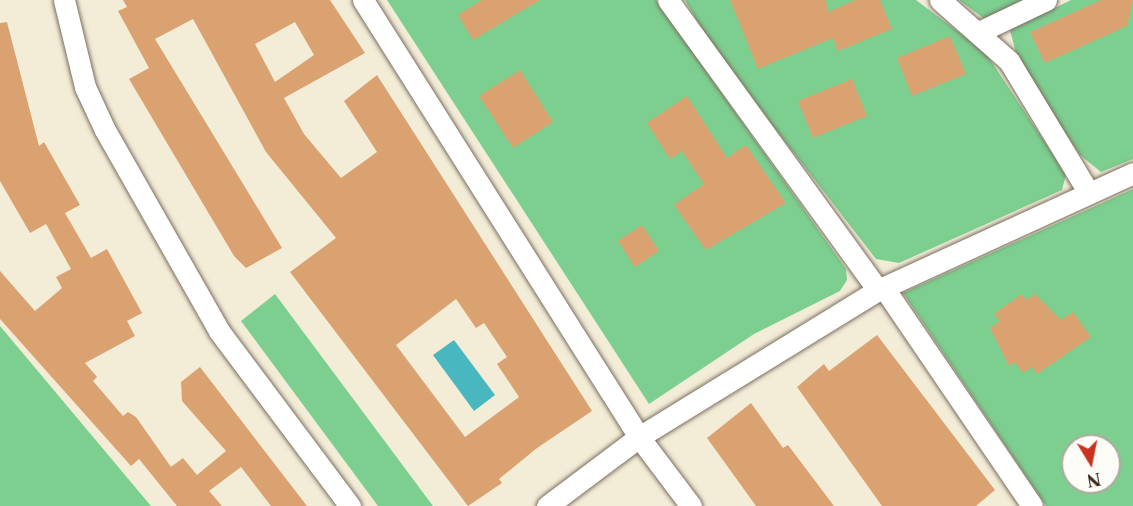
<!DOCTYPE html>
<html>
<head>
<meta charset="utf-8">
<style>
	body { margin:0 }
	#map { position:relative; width:1133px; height:506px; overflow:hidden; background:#f3edd8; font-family:"Libre Caslon Text",serif }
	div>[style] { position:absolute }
	.green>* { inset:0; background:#7dcf90 }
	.water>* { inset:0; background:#48b7be }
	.building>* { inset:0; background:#dba271 }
	.roads { filter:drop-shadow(0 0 2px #7b6e5f) drop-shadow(0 0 2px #7b6e5f) }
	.street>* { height:21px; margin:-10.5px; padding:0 10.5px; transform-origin:10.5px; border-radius:10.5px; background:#fff }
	span { translate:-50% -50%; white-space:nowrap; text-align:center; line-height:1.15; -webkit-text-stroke:6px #fdfcf7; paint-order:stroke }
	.north { position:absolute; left:1061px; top:434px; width:60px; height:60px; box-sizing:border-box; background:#fdfcf7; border:2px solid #afa8a0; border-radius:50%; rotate:170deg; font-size:16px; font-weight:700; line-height:24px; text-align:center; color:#3b2a1e }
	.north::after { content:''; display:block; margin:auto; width:21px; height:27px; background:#c8321e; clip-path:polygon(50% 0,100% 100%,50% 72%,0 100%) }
</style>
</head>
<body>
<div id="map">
	<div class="green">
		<div style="clip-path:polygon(387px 0,656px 0,846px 269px,847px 280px,840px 291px,754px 334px,649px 404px)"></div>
		<div style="clip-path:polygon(685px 0,916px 0,985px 52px,1066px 174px,1062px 190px,899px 263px,876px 259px,712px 47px)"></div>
		<div style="clip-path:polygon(959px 0,1027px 0,986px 20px)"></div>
		<div style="clip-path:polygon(1071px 0,1133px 0,1133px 159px,1101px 172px,1080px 155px,1018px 61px,1010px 30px)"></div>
		<div style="clip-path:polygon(evenodd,1133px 189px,1133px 506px,1046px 506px,903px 293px,1133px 189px,1073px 446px,1109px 446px,1109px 482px,1073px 482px,1073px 446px)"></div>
		<div style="clip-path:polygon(275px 294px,433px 506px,378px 506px,241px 321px)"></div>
		<div style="clip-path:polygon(0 326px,151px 506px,0 506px)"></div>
	</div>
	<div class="water">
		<div style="clip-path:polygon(454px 340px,495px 395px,474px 411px,433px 355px)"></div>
	</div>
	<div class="building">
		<div style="clip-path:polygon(evenodd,123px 0,330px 0,365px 53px,284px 98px,304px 134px,341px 178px,377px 152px,344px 101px,377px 75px,592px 411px,537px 448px,499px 479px,502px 483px,468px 506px,290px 272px,336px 238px,266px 152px,193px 19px,155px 39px,282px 248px,246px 268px,234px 256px,129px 79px,149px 68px,118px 11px,127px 7px,123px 0,295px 22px,314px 55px,275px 82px,255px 44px,295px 22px,123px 0,456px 299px,476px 328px,484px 323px,507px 357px,497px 364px,519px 397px,465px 437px,396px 345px,456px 299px)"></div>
		<div style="clip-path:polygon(482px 0,540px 0,473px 40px,458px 15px)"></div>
		<div style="clip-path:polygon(730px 0,826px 0,828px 12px,855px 0,880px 0,892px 29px,838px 51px,833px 38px,758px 69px)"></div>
		<div style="clip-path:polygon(1101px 0,1133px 0,1127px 26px,1045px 63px,1030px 32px)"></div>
		<div style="clip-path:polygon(7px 22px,39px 146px,44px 142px,80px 205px,65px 213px,91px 258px,107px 249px,142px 313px,127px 321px,135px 336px,85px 363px,97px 377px,93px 381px,123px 416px,128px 412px,136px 417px,171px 467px,183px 458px,197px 475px,226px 451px,182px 401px,181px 382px,200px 367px,307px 506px,271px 506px,241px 467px,209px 491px,222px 506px,177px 506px,139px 459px,131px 466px,0 319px,0 271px,35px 311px,62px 288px,56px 277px,71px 269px,46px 224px,30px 233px,0 181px,0 23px)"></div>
		<div style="clip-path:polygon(950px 36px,966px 74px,912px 96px,897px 58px)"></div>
		<div style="clip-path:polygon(520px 70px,553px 122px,513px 148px,479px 96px)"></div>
		<div style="clip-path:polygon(852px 79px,867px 116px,813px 138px,798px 101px)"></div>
		<div style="clip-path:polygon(687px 96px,727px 158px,746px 145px,786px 203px,706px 250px,674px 205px,704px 184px,682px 151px,670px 159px,647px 123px)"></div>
		<div style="clip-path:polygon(642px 225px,659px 251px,635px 267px,618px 241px)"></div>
		<div style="clip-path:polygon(1022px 294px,1026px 300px,1035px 294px,1061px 320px,1073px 312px,1091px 337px,1037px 374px,1032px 367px,1023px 373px,1015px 362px,1009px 366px,990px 328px,1000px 321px,994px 314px)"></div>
		<div style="clip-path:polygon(877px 335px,995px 490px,976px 506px,882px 506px,797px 387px,824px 364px,829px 371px)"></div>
		<div style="clip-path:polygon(751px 403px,783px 448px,788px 445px,834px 506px,756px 506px,707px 438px)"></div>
	</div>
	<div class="roads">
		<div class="street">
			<div style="left:64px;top:0;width:89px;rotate:76.4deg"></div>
			<div style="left:85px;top:87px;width:47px;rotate:65.1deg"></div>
			<div style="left:105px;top:130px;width:231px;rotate:60.4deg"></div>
			<div style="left:219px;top:331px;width:219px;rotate:53.2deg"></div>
			<div style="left:363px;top:0;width:517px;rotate:57.72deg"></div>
			<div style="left:639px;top:437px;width:115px;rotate:143.1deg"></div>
			<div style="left:668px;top:0;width:358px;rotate:54.1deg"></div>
			<div style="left:940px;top:0;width:92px;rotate:41.5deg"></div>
			<div style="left:1009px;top:61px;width:154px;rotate:58.8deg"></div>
			<div style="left:981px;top:31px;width:72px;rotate:-25.5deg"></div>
			<div style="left:884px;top:288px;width:263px;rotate:55.8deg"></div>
			<div style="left:691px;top:506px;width:86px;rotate:-127deg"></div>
			<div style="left:639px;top:437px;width:281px;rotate:-31.6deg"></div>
			<div style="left:878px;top:290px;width:281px;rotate:-24.6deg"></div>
		</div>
	</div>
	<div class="north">N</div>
</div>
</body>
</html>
